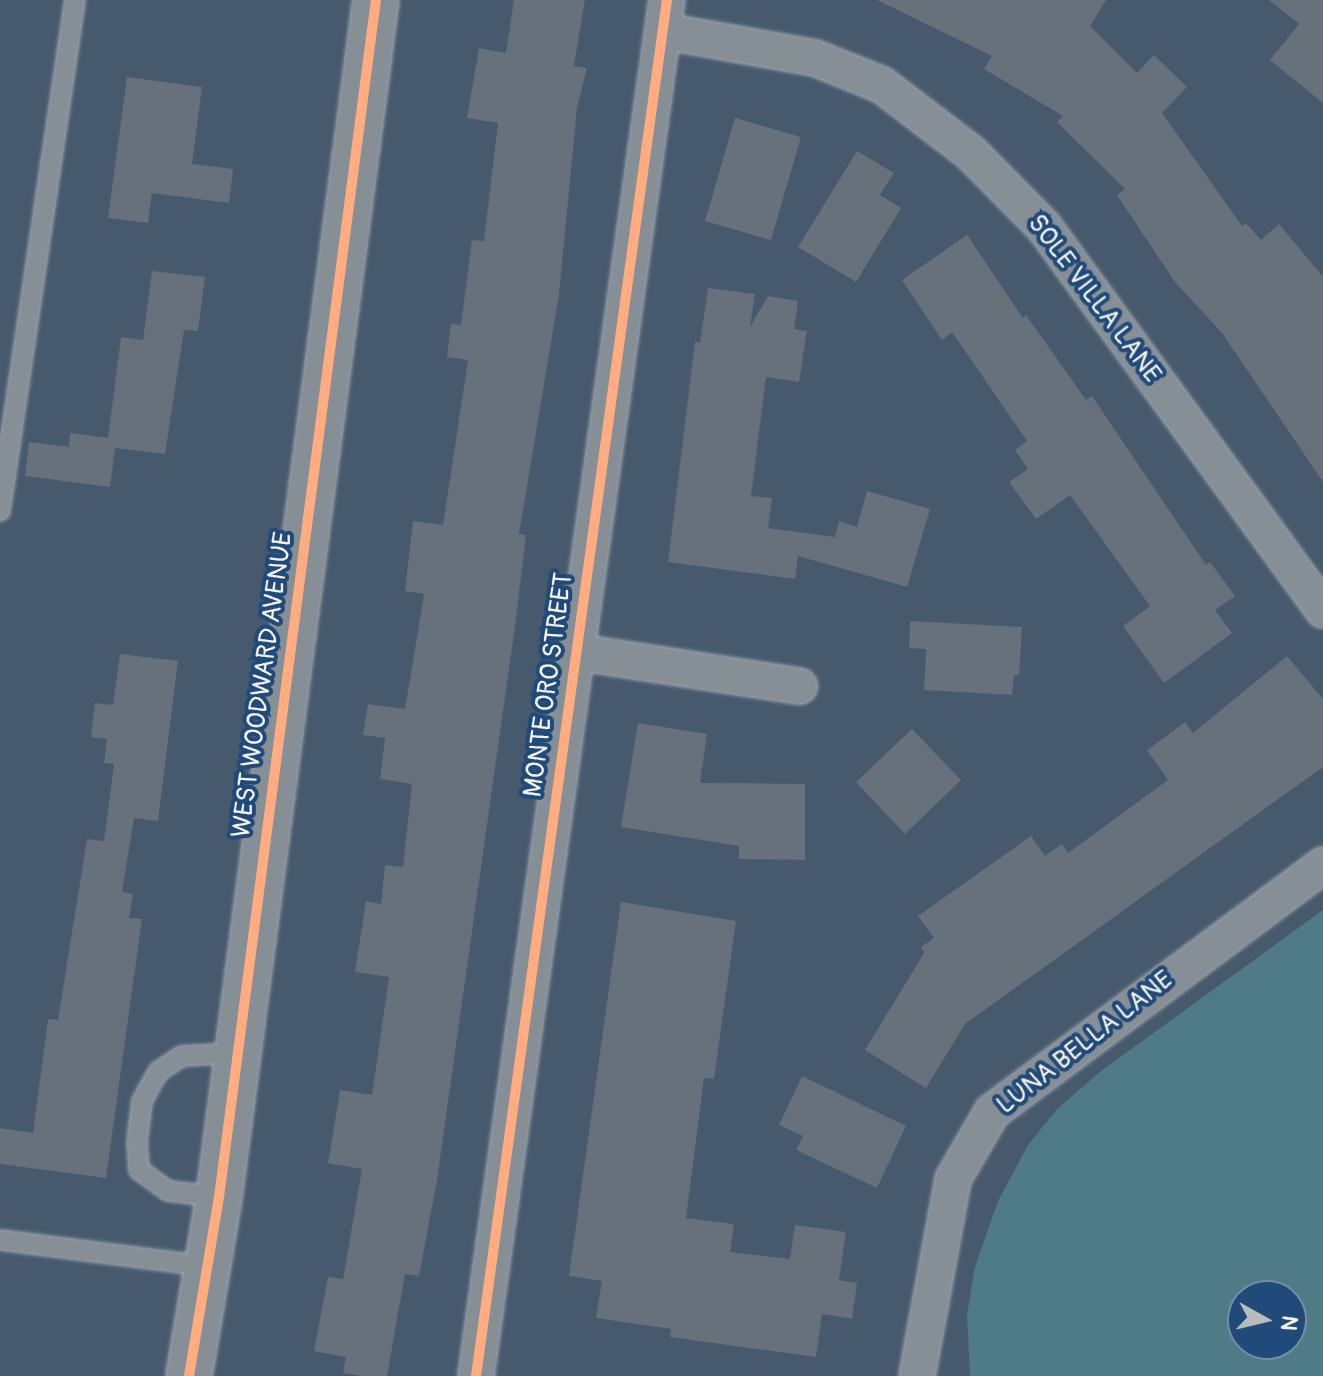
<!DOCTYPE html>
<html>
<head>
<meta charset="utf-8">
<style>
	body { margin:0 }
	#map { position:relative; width:1323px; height:1376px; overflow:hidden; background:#46596d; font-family:Pangolin,sans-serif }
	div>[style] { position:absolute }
	.green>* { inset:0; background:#4f7b86 }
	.building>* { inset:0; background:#66717c }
	.roads { filter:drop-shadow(0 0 2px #a4acb3) drop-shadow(0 0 2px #a4acb3) }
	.lane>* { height:18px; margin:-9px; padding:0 9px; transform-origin:9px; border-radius:9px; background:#878f96 }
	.street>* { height:34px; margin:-17px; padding:0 17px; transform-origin:17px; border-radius:17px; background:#878f96 }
	.secondary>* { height:44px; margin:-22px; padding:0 22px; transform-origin:22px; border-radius:22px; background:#878f96 }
	.cycleway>* { height:10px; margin:-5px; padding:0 5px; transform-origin:5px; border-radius:5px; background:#ffac80 }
	span { translate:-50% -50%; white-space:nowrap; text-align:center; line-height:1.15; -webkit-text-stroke:8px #1f4a7a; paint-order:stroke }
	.street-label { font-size:26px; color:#f4f1e8 }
	.north { position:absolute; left:1227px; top:1280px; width:80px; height:80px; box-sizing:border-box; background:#1f4a7a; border:2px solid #748da6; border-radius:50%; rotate:98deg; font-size:22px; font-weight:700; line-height:32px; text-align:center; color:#f4f1e8 }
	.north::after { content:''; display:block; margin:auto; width:28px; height:36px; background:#b7bcbd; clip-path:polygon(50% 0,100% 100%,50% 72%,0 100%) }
</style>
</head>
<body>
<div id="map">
	<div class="green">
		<div style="clip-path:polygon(evenodd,1323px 910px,1323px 1376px,970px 1376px,967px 1315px,975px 1267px,998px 1201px,1028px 1145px,1057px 1109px,1101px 1071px,1323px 910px,1291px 1296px,1291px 1344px,1243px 1344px,1243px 1296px,1291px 1296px)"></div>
	</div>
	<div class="building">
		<div style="clip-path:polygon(514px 0,585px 0,574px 66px,587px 68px,577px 108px,559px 294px,519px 534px,526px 535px,515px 626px,437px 1180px,419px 1276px,405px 1274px,387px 1376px,361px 1376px,343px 1373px,346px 1357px,314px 1351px,328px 1277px,343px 1279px,362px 1169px,328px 1163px,340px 1090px,372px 1095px,389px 977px,355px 972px,366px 901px,381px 904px,385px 865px,403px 867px,412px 784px,380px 779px,385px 738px,363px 735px,368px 704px,405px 709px,424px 594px,405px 591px,413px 521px,443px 525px,468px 360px,447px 357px,451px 324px,461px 325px,472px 240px,484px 241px,498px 123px,467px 118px,479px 48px,506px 53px)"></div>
		<div style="clip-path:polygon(877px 0,1106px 0,1090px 26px,1137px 73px,1154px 55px,1187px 87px,1162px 113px,1242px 226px,1246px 223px,1261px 240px,1279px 224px,1323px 277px,1323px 482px,1222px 333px,1175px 282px,1117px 195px,1125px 189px,1057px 122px,1063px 116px,984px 69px,992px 56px)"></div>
		<div style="clip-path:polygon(1269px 0,1323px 0,1323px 103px,1270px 60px,1299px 24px)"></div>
		<div style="clip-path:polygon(127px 77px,202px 87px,192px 164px,233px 169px,229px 203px,152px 193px,148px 223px,108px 218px)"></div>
		<div style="clip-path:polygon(735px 118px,801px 137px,771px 240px,705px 221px)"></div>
		<div style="clip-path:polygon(857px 151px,894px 173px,880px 195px,901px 208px,856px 282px,798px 247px)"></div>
		<div style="clip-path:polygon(967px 235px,1023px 318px,1026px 315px,1086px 400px,1092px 396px,1206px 565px,1210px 562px,1235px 596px,1215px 610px,1232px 633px,1164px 683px,1123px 626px,1150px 606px,1070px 495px,1036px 519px,1009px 482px,1028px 469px,1015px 450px,1027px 441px,952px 332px,942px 340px,902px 280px)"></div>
		<div style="clip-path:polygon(152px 271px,205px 277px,198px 331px,184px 330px,165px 454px,115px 448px,110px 487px,25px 476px,29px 442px,69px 447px,70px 433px,108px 438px,121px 337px,143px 340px)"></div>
		<div style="clip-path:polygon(708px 288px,755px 294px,750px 327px,768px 296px,798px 301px,794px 329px,807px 331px,799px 382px,766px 377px,751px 496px,772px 498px,768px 528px,835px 537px,839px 521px,857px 527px,867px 491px,930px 509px,907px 587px,798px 556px,795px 579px,668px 562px,695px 342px,700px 343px)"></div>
		<div style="clip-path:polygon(910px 621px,1022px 627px,1019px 675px,1014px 675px,1012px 695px,924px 690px,926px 649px,909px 648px)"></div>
		<div style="clip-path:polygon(120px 654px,178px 661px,158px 821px,134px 818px,122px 892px,133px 894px,129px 918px,142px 919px,106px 1178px,0 1164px,0 1128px,33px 1133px,48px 1019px,58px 1020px,87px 839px,104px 841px,114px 764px,104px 763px,107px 739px,91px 737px,95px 703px,113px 705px)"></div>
		<div style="clip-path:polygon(1287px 656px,1323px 699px,1323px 767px,965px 1024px,926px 1088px,865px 1050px,924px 953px,921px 947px,934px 938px,918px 916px,1031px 836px,1045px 856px,1062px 844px,1068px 853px,1168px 780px,1147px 750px,1185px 722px,1193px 733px)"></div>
		<div style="clip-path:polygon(638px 723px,707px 734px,700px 783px,805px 784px,805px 860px,739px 859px,739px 846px,621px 827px)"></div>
		<div style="clip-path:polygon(912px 729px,961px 780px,905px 834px,856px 782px)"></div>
		<div style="clip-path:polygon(621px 902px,736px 921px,714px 1079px,704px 1078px,686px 1218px,734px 1224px,730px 1252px,790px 1259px,795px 1225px,846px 1232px,839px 1280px,857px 1283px,852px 1319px,822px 1314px,816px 1357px,670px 1337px,671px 1329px,596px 1318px,602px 1281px,569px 1276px)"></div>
		<div style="clip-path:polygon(802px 1076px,906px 1126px,877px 1188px,796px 1150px,803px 1136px,779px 1125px)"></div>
	</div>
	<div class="roads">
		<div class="lane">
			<div style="left:0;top:511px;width:516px;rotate:-81.65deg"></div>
			<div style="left:219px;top:1197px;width:51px;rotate:-173.3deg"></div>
			<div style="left:168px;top:1191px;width:36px;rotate:-144deg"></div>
			<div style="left:139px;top:1170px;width:27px;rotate:-94deg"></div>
			<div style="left:137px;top:1143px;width:42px;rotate:-83.2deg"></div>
			<div style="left:142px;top:1101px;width:33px;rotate:-61deg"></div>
			<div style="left:158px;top:1072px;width:29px;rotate:-34deg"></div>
			<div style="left:182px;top:1056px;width:54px;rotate:-3.2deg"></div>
			<div style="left:0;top:1240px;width:209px;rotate:7.2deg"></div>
		</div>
		<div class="street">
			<div style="left:663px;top:31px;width:154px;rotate:10.1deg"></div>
			<div style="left:815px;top:58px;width:72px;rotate:21.9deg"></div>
			<div style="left:882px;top:85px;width:112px;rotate:37.4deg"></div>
			<div style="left:971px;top:153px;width:104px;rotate:45.4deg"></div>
			<div style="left:1044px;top:227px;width:474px;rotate:53.9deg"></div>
			<div style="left:576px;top:652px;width:226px;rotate:8.7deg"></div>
			<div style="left:476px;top:1376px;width:1389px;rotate:-82.1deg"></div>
			<div style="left:917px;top:1376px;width:200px;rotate:-79.6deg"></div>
			<div style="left:953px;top:1179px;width:78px;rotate:-59.8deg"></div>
			<div style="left:992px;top:1112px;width:413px;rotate:-36.7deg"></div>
		</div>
		<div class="secondary">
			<div style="left:189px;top:1376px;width:181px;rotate:-80.5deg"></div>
			<div style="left:219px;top:1197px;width:1207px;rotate:-82.53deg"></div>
		</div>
	</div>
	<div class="cycleway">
		<div style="left:189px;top:1376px;width:181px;rotate:-80.5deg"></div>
		<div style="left:219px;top:1197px;width:1207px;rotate:-82.53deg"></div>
		<div style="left:476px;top:1376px;width:1389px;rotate:-82.1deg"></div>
	</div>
	<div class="street-label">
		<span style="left:1094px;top:299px;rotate:53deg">SOLE VILLA LANE</span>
		<span style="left:263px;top:685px;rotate:-82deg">WEST WOODWARD AVENUE</span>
		<span style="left:549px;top:685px;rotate:-82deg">MONTE ORO STREET</span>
		<span style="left:1085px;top:1043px;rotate:-38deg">LUNA BELLA LANE</span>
	</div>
	<div class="north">N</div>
</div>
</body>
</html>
